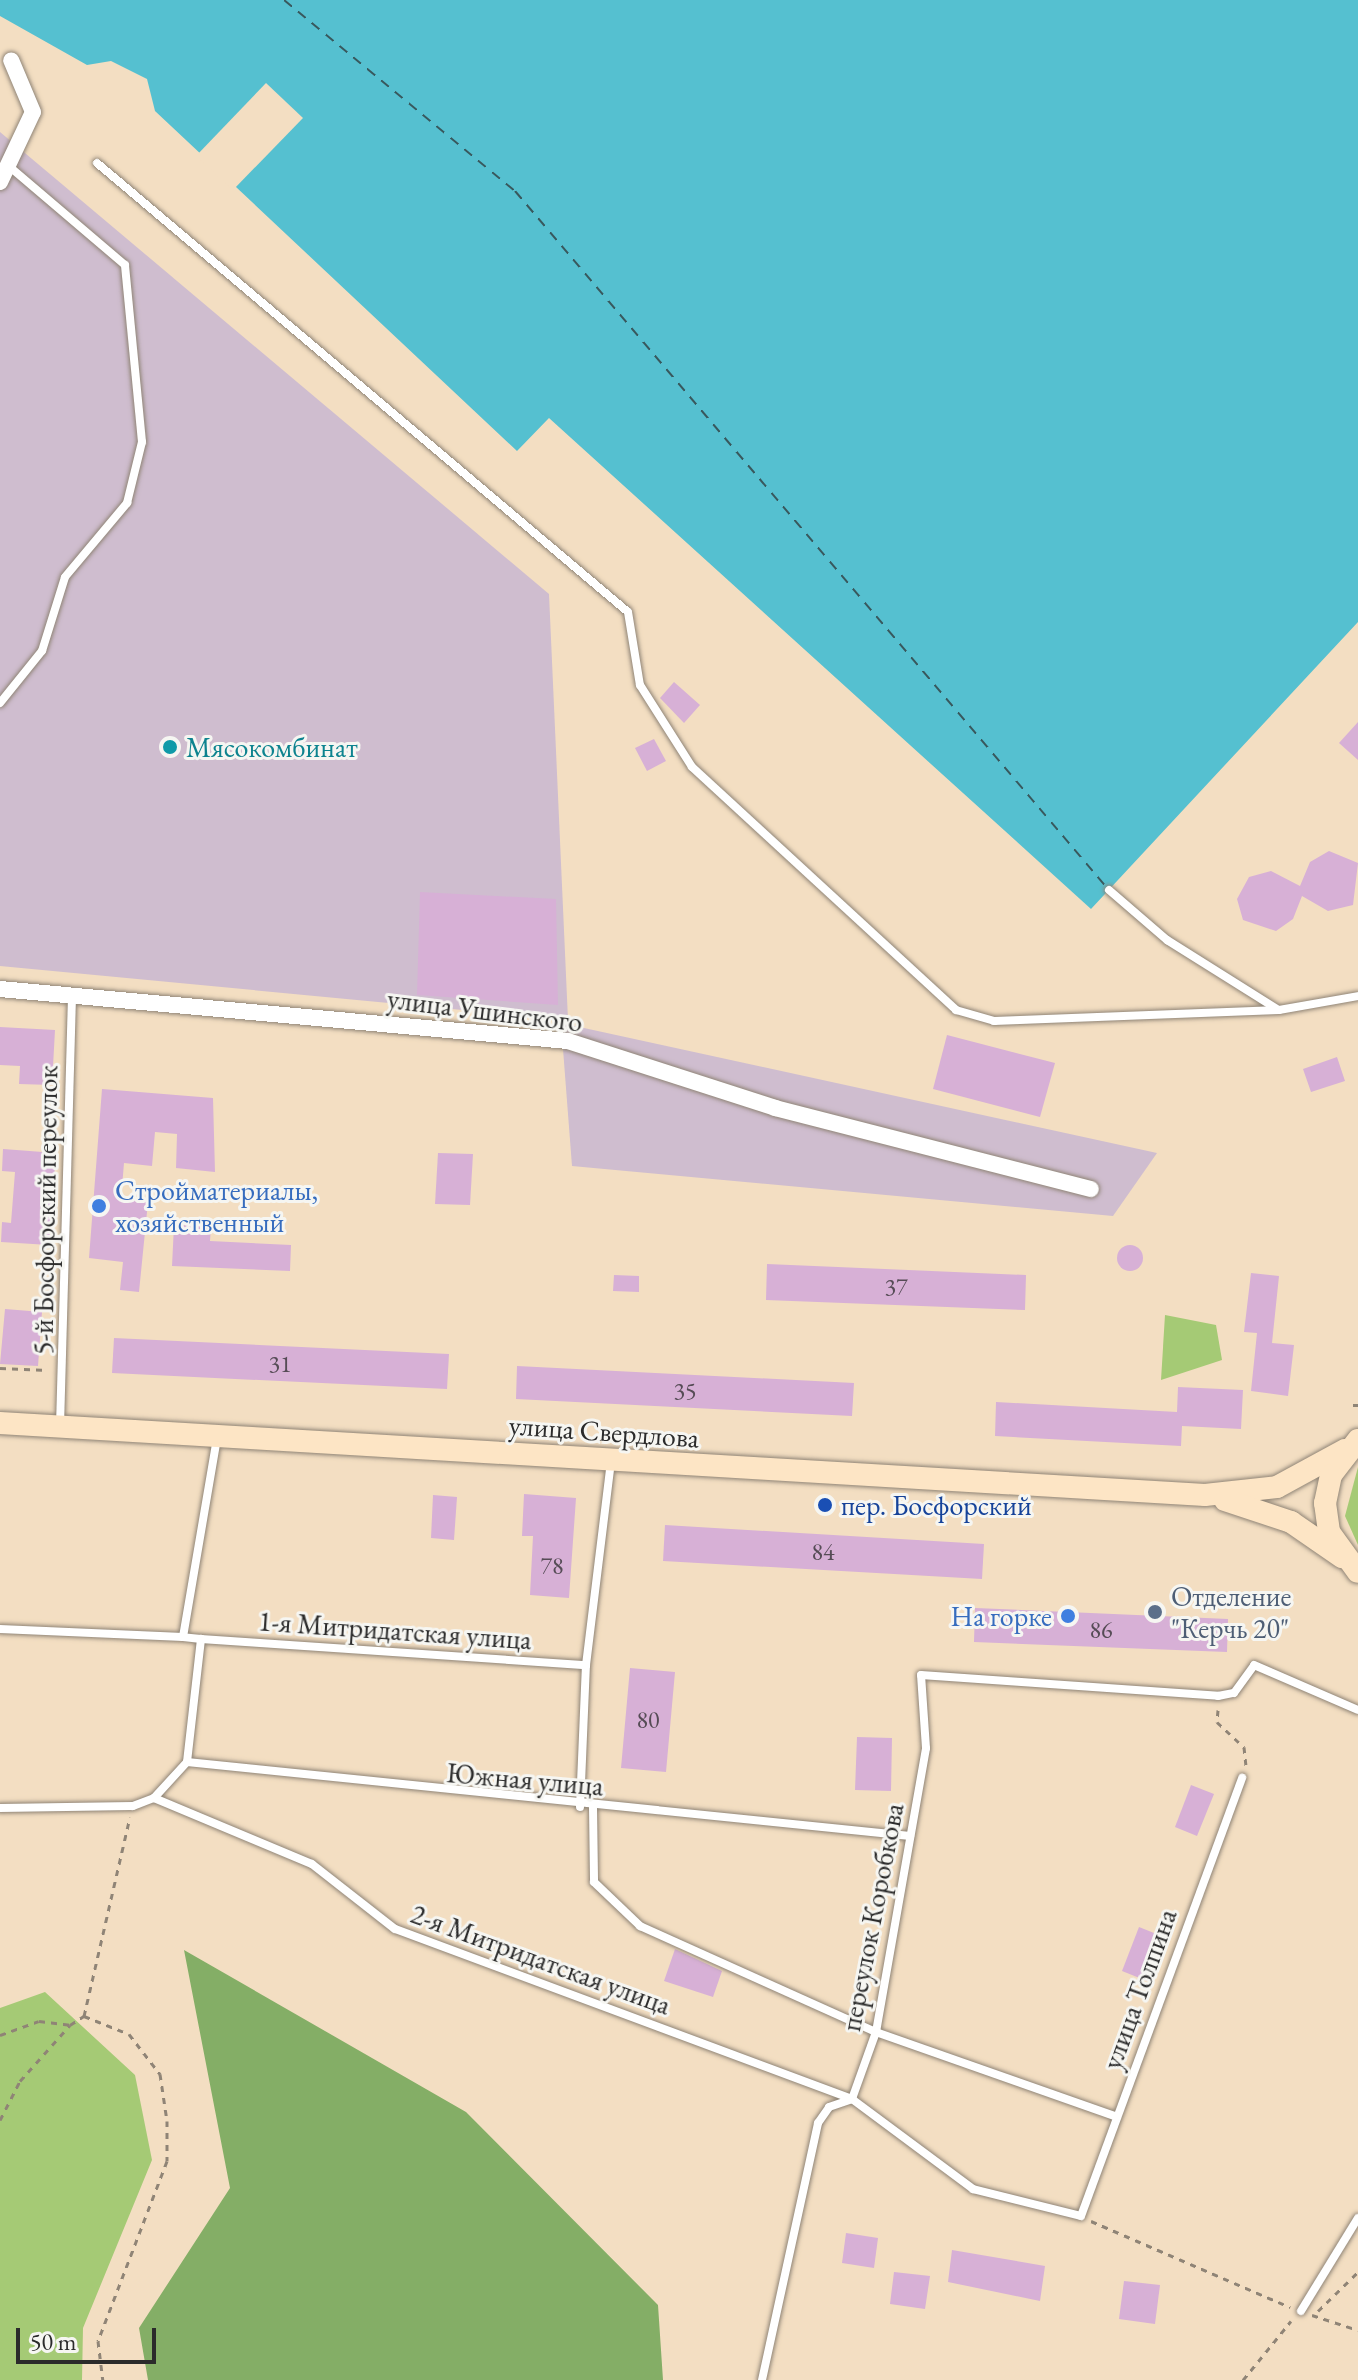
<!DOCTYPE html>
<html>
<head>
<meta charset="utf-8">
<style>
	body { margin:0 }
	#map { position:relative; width:1358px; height:2380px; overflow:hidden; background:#f3dec2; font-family:"EB Garamond",serif }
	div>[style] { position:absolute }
	.industrial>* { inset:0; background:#cfbdcf }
	.green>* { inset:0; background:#a5ca75 }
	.forest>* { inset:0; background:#84ae66 }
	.water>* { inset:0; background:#55c0d0 }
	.pier>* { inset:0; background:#f3dec2 }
	.ferry>* { height:2px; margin-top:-1px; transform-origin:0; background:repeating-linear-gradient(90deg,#38585d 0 10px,transparent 0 18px) }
	.building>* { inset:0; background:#d7b0d6 }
	.round { border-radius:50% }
	.path>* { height:3px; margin-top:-1.5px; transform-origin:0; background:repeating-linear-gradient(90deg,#8f8476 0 6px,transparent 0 12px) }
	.roads { filter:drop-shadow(0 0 2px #8f8476) drop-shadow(0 0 2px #8f8476) }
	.lane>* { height:8px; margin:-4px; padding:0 4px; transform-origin:4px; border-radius:4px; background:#fff }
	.street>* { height:16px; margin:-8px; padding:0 8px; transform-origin:8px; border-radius:8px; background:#fff }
	.secondary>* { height:22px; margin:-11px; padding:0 11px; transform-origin:11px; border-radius:11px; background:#fde5c5 }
	.dots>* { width:22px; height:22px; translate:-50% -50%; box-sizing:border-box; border:4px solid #f6f6f2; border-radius:50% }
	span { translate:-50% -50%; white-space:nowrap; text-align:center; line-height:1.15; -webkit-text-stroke:6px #f6f6f2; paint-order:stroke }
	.number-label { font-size:24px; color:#564c56 }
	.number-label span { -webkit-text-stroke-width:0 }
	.culture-label { font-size:28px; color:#0d838f }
	.left { translate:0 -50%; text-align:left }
	.street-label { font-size:28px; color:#2b2b2b }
	.shop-label { font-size:28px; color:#366cbe }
	.right { translate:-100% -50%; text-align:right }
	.transit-label { font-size:28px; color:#164399 }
	.service-label { font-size:28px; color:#4e5e75 }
	.scale { position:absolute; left:16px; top:2328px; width:140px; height:36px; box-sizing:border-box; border:4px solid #2b2b2b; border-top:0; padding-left:10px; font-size:24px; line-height:28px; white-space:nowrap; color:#2b2b2b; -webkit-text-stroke:6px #f6f6f2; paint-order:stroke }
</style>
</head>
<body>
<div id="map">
	<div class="industrial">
		<div style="clip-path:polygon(0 132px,549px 594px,568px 1020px,0 966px)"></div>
		<div style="clip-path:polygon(561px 1023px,1157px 1153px,1113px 1216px,572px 1166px)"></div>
	</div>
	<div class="green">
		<div style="clip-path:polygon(1165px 1315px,1216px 1325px,1222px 1360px,1161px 1380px)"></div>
		<div style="clip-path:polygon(1358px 1467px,1358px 1545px,1345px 1516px)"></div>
		<div style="clip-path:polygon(45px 1992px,135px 2075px,152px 2160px,83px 2328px,82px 2380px,0 2380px,0 2008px)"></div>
	</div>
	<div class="forest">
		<div style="clip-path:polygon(184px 1950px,466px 2112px,658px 2305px,663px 2380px,148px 2380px,139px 2328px,230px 2188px)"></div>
	</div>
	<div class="water">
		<div style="clip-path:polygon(0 0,1358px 0,1358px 622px,1091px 909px,549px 418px,517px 451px,155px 111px,147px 79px,111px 61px,87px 65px,0 16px)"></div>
	</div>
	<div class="pier">
		<div style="clip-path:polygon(266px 83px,303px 118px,233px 190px,196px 156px)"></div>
	</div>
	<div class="ferry">
		<div style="left:284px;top:0;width:300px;rotate:39.6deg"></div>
		<div style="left:515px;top:191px;width:916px;rotate:49.65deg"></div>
	</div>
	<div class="building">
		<div style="clip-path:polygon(674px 682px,700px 705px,684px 723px,660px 698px)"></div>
		<div style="clip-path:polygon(1358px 722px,1358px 760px,1339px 743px)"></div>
		<div style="clip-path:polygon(654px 739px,666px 761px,647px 771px,635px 748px)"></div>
		<div style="clip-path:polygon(1329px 851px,1358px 863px,1353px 905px,1328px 911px,1302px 896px,1293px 919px,1276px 931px,1243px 920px,1237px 899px,1249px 877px,1271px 871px,1300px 886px,1310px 862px)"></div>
		<div style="clip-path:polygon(420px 892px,556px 899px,558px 1005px,417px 995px)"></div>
		<div style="clip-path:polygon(0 1027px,55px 1030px,52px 1085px,19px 1084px,20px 1066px,0 1065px)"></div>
		<div style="clip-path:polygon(947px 1035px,1055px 1063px,1040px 1117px,933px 1089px)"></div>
		<div style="clip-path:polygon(1337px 1057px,1345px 1081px,1311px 1092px,1303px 1069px)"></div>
		<div style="clip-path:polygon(102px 1089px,213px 1098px,215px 1172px,176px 1168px,177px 1134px,155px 1132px,152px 1166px,124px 1163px,121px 1199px,148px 1202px,139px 1292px,120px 1290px,123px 1262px,89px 1258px)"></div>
		<div style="clip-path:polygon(3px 1149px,56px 1153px,49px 1245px,1px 1242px,2px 1222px,11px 1223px,15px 1172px,2px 1171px)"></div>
		<div style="clip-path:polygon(438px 1153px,473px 1154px,470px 1205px,435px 1204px)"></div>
		<div style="clip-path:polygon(174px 1225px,211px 1226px,210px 1241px,291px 1245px,290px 1271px,172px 1266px)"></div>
		<div class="round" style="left:1117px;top:1245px;width:26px;height:26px"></div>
		<div style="clip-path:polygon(767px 1264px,1026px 1275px,1025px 1310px,766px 1300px)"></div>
		<div style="clip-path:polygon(1251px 1273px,1279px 1276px,1272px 1343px,1294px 1345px,1288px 1396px,1251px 1391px,1257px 1333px,1244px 1332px)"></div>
		<div style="clip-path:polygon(614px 1275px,639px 1276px,639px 1292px,613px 1291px)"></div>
		<div style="clip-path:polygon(5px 1309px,42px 1312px,38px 1366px,0 1364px)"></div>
		<div style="clip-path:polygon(114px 1338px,449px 1354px,447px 1389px,112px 1373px)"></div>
		<div style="clip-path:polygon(517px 1366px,854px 1383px,852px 1416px,516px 1399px)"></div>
		<div style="clip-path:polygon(1178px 1387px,1243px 1390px,1241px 1429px,1182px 1426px,1181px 1446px,995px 1436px,996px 1402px,1177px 1412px)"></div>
		<div style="clip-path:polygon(524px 1494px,576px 1498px,569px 1598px,530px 1595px,533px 1536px,522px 1536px)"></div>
		<div style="clip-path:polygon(433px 1495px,457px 1497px,454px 1540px,431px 1538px)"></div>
		<div style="clip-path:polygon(665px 1525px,984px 1544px,982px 1579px,663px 1561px)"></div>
		<div style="clip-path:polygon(975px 1608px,1228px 1619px,1227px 1652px,974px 1642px)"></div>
		<div style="clip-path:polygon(630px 1668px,675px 1672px,666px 1772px,621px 1768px)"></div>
		<div style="clip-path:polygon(857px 1737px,892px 1738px,891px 1791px,855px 1790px)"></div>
		<div style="clip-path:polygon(1191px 1785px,1214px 1794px,1197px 1836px,1175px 1827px)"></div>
		<div style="clip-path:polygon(1139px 1927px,1164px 1937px,1147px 1981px,1122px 1971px)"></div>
		<div style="clip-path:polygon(675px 1949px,722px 1971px,713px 1997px,664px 1981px)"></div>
		<div style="clip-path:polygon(846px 2233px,878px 2238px,874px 2268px,842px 2263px)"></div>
		<div style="clip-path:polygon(952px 2250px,1045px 2266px,1040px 2301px,948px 2282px)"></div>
		<div style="clip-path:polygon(894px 2272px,930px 2276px,925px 2309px,890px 2304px)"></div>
		<div style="clip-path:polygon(1124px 2281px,1160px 2285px,1155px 2324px,1119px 2319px)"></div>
	</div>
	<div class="path">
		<div style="left:0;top:1368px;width:48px;rotate:2.4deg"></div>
		<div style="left:1353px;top:1405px;width:5px"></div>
		<div style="left:1218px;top:1710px;width:12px;rotate:95deg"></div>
		<div style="left:1217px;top:1722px;width:37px;rotate:43deg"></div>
		<div style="left:1244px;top:1747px;width:19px;rotate:84deg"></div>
		<div style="left:84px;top:2016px;width:48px;rotate:21.8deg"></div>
		<div style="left:129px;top:2034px;width:51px;rotate:52.2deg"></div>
		<div style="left:160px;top:2074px;width:48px;rotate:81.5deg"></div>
		<div style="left:167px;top:2121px;width:40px;rotate:90deg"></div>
		<div style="left:167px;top:2161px;width:193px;rotate:111deg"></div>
		<div style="left:98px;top:2341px;width:39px;rotate:83deg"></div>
		<div style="left:0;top:2035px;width:41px;rotate:-19.7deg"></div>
		<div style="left:39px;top:2021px;width:31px;rotate:7deg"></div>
		<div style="left:70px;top:2025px;width:17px;rotate:-33deg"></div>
		<div style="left:84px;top:2016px;width:204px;rotate:-77deg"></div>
		<div style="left:0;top:2120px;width:44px;rotate:-62.9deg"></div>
		<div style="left:20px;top:2081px;width:75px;rotate:-48.2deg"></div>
		<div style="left:1091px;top:2221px;width:217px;rotate:23.4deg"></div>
		<div style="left:1318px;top:2311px;width:56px;rotate:-44.3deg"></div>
		<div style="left:1312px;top:2315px;width:48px;rotate:18.1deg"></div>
		<div style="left:1243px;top:2380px;width:76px;rotate:-50.9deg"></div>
	</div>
	<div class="roads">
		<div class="lane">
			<div style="left:97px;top:163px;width:695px;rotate:40.22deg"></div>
			<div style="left:628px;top:612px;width:74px;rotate:80.7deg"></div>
			<div style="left:640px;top:685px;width:97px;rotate:57.6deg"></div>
			<div style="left:692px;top:767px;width:359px;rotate:42.6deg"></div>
			<div style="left:956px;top:1010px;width:40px;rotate:16deg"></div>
			<div style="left:994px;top:1021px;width:285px;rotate:-2.2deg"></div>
			<div style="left:1279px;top:1010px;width:80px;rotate:-10deg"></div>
			<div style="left:0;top:703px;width:67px;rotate:-51.1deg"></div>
			<div style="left:42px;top:651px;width:77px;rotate:-72.7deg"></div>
			<div style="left:65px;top:577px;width:97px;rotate:-50deg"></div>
			<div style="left:127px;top:503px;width:63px;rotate:-76.2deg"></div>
			<div style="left:142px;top:442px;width:178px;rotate:-95.5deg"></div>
			<div style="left:125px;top:265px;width:150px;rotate:-139.6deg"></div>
			<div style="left:1109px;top:890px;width:77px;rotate:40.8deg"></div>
			<div style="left:1167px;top:940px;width:130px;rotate:32.1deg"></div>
			<div style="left:60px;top:1426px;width:430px;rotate:-88.4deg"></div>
			<div style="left:0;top:1629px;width:183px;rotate:2.5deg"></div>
			<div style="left:201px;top:1639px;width:386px;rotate:3.9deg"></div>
			<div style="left:187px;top:1762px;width:124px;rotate:-83.5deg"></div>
			<div style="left:201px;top:1639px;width:18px;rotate:-174deg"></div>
			<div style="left:183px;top:1637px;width:202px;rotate:-80.3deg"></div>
			<div style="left:154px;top:1798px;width:49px;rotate:-47.5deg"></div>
			<div style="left:187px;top:1762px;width:727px;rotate:5.84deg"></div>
			<div style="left:580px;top:1807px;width:142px;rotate:-87.6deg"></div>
			<div style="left:586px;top:1665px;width:205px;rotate:-83deg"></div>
			<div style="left:593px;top:1807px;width:75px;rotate:89.2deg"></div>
			<div style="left:594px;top:1882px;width:64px;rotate:43.7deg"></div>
			<div style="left:640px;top:1926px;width:259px;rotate:24.2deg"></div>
			<div style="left:876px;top:2032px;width:253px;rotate:19.4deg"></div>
			<div style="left:0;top:1808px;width:133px;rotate:-0.9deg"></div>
			<div style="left:133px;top:1806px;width:22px;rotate:-21deg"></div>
			<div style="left:154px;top:1798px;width:171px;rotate:22.7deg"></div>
			<div style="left:312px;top:1864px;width:105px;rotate:38.1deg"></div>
			<div style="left:395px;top:1929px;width:488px;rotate:20.4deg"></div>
			<div style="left:852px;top:2099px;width:151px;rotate:36.6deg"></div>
			<div style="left:973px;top:2189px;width:111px;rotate:14deg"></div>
			<div style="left:1081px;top:2216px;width:467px;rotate:-69.8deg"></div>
			<div style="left:1301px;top:2311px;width:109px;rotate:-58.5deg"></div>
			<div style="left:762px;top:2380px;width:263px;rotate:-77.7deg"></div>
			<div style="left:818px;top:2123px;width:19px;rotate:-55deg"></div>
			<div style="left:829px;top:2107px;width:24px;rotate:-19deg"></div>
			<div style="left:852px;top:2099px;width:71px;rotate:-70.3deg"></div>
			<div style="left:876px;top:2032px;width:288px;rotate:-80deg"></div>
			<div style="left:926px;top:1748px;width:73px;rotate:-93.9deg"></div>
			<div style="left:921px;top:1675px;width:298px;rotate:4deg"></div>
			<div style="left:1218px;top:1696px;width:16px;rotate:-11deg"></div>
			<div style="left:1234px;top:1693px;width:34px;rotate:-54deg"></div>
			<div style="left:1254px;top:1665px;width:113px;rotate:23.4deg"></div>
		</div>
		<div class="street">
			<div style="left:0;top:182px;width:77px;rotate:-64.8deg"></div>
			<div style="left:33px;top:112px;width:56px;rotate:-112.9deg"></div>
			<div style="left:0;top:989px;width:570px;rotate:5.23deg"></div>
			<div style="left:568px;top:1041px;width:218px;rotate:17.9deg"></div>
			<div style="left:775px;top:1108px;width:326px;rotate:14.4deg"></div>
		</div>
		<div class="secondary">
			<div style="left:0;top:1423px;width:1207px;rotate:3.42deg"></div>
			<div style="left:1205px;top:1495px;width:72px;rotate:-6.3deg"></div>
			<div style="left:1277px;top:1487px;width:77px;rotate:-28.6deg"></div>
			<div style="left:1358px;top:1440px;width:44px;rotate:127.6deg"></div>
			<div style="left:1331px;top:1475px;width:29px;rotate:102deg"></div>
			<div style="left:1325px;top:1503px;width:29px;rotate:82deg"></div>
			<div style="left:1329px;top:1532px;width:49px;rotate:54.1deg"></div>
			<div style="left:1225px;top:1500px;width:70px;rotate:18.4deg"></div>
			<div style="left:1291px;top:1522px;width:62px;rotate:34.5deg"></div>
		</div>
	</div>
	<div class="dots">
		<div style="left:170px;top:747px;background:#0f9aa8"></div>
		<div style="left:99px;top:1206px;background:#3f7fe0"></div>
		<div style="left:825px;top:1505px;background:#1a4fb4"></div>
		<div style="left:1155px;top:1612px;background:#5c6f8a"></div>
		<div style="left:1068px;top:1616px;background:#3f7fe0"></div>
	</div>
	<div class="number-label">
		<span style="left:896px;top:1287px">37</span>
		<span style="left:280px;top:1364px">31</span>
		<span style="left:685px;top:1391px">35</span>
		<span style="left:823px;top:1552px">84</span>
		<span style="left:552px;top:1566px">78</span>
		<span style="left:1101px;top:1630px">86</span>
		<span style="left:648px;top:1720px">80</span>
	</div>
	<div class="culture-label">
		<span class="left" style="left:186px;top:747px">Мясокомбинат</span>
	</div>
	<div class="street-label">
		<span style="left:485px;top:1010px;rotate:7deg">улица Ушинского</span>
		<span style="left:45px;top:1210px;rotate:-89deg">5-й Босфорский переулок</span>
		<span style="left:604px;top:1431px;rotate:4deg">улица Свердлова</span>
		<span style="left:395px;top:1630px;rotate:4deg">1-я Митридатская улица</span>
		<span style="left:525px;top:1779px;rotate:5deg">Южная улица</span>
		<span style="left:872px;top:1917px;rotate:-79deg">переулок Коробкова</span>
		<span style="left:541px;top:1959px;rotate:20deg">2-я Митридатская улица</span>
		<span style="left:1139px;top:1989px;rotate:-70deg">улица Толпина</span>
	</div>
	<div class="shop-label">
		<span class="left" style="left:115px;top:1206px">Стройматериалы,<br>хозяйственный</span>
		<span class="right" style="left:1052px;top:1616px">На горке</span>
	</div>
	<div class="transit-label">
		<span class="left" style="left:841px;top:1505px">пер. Босфорский</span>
	</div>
	<div class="service-label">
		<span class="left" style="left:1171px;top:1612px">Отделение<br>"Керчь 20"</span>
	</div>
	<div class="scale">50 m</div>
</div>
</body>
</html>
